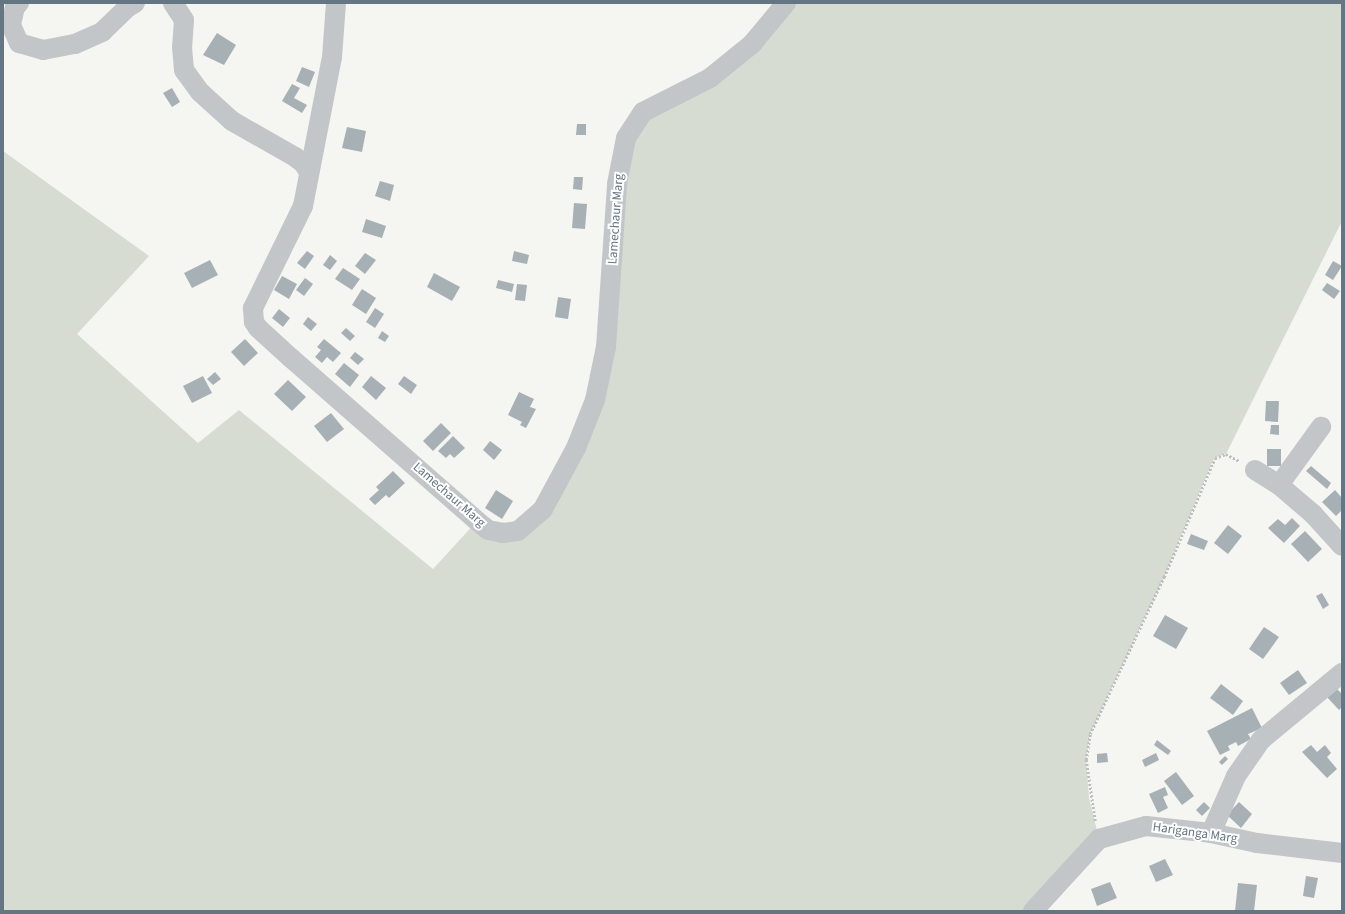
<!DOCTYPE html>
<html>
<head>
<meta charset="utf-8">
<style>
	body { margin:0 }
	#map { position:relative; width:1345px; height:914px; overflow:hidden; background:#f5f5f1; font-family:"Source Sans 3",sans-serif }
	div>[style] { position:absolute }
	.green>* { inset:0; background:#d6dcd2 }
	.building>* { inset:0; background:#a7b0b5 }
	.path>* { height:2.5px; margin-top:-1.25px; transform-origin:0; background:repeating-linear-gradient(90deg,#bcbec0 0 2px,transparent 0 4px) }
	.minor>* { height:20px; margin:-10px; padding:0 10px; transform-origin:10px; border-radius:10px; background:#c2c6c9 }
	span { translate:-50% -50%; white-space:nowrap; text-align:center; line-height:1.15; -webkit-text-stroke:4px #fff; paint-order:stroke }
	.street-label { font-size:13px; color:#647583 }
	.frame { position:absolute; inset:0; border:4px solid #647583; pointer-events:none }
</style>
</head>
<body>
<div id="map">
	<div class="green">
		<div style="clip-path:polygon(786px 3px,1342px 3px,1342px 221px,1226px 454px,1214px 458px,1164px 577px,1090px 734px,1086px 760px,1089px 798px,1099px 839px,1033px 911px,3px 911px,3px 151px,149px 256px,77px 334px,198px 443px,239px 410px,433px 569px,477px 521px,488px 530px,529px 524px,595px 400px,626px 138px)"></div>
	</div>
	<div class="building">
		<div style="clip-path:polygon(217px 33px,236px 45px,224px 65px,203px 55px)"></div>
		<div style="clip-path:polygon(302px 67px,315px 72px,309px 87px,296px 81px)"></div>
		<div style="clip-path:polygon(292px 84px,300px 88px,294px 98px,307px 105px,302px 113px,282px 101px)"></div>
		<div style="clip-path:polygon(172px 88px,180px 102px,172px 107px,163px 93px)"></div>
		<div style="clip-path:polygon(577px 124px,586px 124px,586px 135px,576px 135px)"></div>
		<div style="clip-path:polygon(347px 127px,366px 131px,362px 152px,342px 148px)"></div>
		<div style="clip-path:polygon(574px 177px,583px 177px,582px 190px,573px 189px)"></div>
		<div style="clip-path:polygon(380px 181px,394px 185px,390px 201px,375px 196px)"></div>
		<div style="clip-path:polygon(574px 203px,587px 204px,585px 229px,572px 228px)"></div>
		<div style="clip-path:polygon(366px 219px,386px 226px,382px 238px,362px 232px)"></div>
		<div style="clip-path:polygon(307px 251px,314px 256px,305px 269px,297px 263px)"></div>
		<div style="clip-path:polygon(514px 251px,529px 255px,527px 264px,512px 261px)"></div>
		<div style="clip-path:polygon(365px 253px,376px 260px,365px 274px,355px 266px)"></div>
		<div style="clip-path:polygon(330px 255px,337px 261px,330px 270px,323px 265px)"></div>
		<div style="clip-path:polygon(210px 260px,218px 275px,192px 288px,184px 273px)"></div>
		<div style="clip-path:polygon(1333px 261px,1342px 266px,1333px 280px,1325px 275px)"></div>
		<div style="clip-path:polygon(343px 268px,360px 279px,352px 290px,335px 279px)"></div>
		<div style="clip-path:polygon(434px 273px,460px 287px,452px 301px,427px 287px)"></div>
		<div style="clip-path:polygon(282px 276px,297px 284px,289px 299px,274px 290px)"></div>
		<div style="clip-path:polygon(305px 278px,313px 284px,304px 296px,296px 290px)"></div>
		<div style="clip-path:polygon(498px 280px,514px 284px,512px 292px,496px 288px)"></div>
		<div style="clip-path:polygon(1327px 283px,1340px 291px,1334px 299px,1322px 290px)"></div>
		<div style="clip-path:polygon(517px 284px,527px 285px,525px 301px,515px 300px)"></div>
		<div style="clip-path:polygon(362px 289px,376px 298px,366px 314px,352px 305px)"></div>
		<div style="clip-path:polygon(558px 297px,571px 299px,568px 319px,555px 317px)"></div>
		<div style="clip-path:polygon(375px 308px,384px 314px,375px 328px,366px 322px)"></div>
		<div style="clip-path:polygon(279px 309px,290px 318px,283px 327px,272px 318px)"></div>
		<div style="clip-path:polygon(308px 317px,317px 324px,311px 331px,303px 324px)"></div>
		<div style="clip-path:polygon(346px 328px,355px 336px,350px 341px,341px 333px)"></div>
		<div style="clip-path:polygon(382px 331px,389px 336px,385px 342px,378px 338px)"></div>
		<div style="clip-path:polygon(245px 339px,258px 353px,244px 366px,231px 352px)"></div>
		<div style="clip-path:polygon(324px 339px,341px 353px,333px 362px,327px 357px,322px 363px,315px 357px,321px 350px,317px 347px)"></div>
		<div style="clip-path:polygon(355px 352px,364px 359px,358px 365px,350px 358px)"></div>
		<div style="clip-path:polygon(344px 363px,359px 375px,350px 387px,335px 374px)"></div>
		<div style="clip-path:polygon(215px 372px,221px 379px,213px 385px,207px 379px)"></div>
		<div style="clip-path:polygon(203px 376px,212px 393px,192px 403px,183px 386px)"></div>
		<div style="clip-path:polygon(371px 376px,386px 388px,376px 400px,362px 387px)"></div>
		<div style="clip-path:polygon(404px 376px,417px 385px,411px 394px,398px 384px)"></div>
		<div style="clip-path:polygon(288px 380px,306px 397px,292px 411px,274px 394px)"></div>
		<div style="clip-path:polygon(519px 392px,534px 399px,530px 407px,536px 409px,526px 428px,520px 425px,522px 422px,508px 415px)"></div>
		<div style="clip-path:polygon(1266px 401px,1279px 401px,1278px 422px,1265px 421px)"></div>
		<div style="clip-path:polygon(331px 413px,344px 429px,327px 442px,314px 426px)"></div>
		<div style="clip-path:polygon(441px 423px,451px 433px,433px 451px,423px 441px)"></div>
		<div style="clip-path:polygon(1271px 425px,1279px 425px,1279px 435px,1270px 434px)"></div>
		<div style="clip-path:polygon(453px 436px,465px 448px,454px 458px,450px 454px,446px 458px,438px 451px)"></div>
		<div style="clip-path:polygon(490px 441px,502px 450px,494px 460px,483px 450px)"></div>
		<div style="clip-path:polygon(1267px 449px,1281px 449px,1281px 466px,1267px 466px)"></div>
		<div style="clip-path:polygon(1311px 466px,1331px 483px,1327px 489px,1306px 471px)"></div>
		<div style="clip-path:polygon(393px 471px,405px 483px,389px 498px,386px 495px,375px 505px,369px 499px,379px 490px,376px 487px)"></div>
		<div style="clip-path:polygon(496px 490px,513px 501px,502px 519px,485px 508px)"></div>
		<div style="clip-path:polygon(1335px 490px,1342px 498px,1342px 510px,1336px 516px,1322px 502px)"></div>
		<div style="clip-path:polygon(1292px 518px,1300px 526px,1284px 543px,1268px 528px,1278px 519px,1285px 525px)"></div>
		<div style="clip-path:polygon(1228px 525px,1242px 536px,1228px 554px,1214px 543px)"></div>
		<div style="clip-path:polygon(1305px 531px,1322px 549px,1308px 562px,1291px 544px)"></div>
		<div style="clip-path:polygon(1191px 534px,1208px 541px,1204px 550px,1187px 544px)"></div>
		<div style="clip-path:polygon(1322px 593px,1329px 605px,1323px 609px,1316px 596px)"></div>
		<div style="clip-path:polygon(1165px 615px,1188px 628px,1176px 649px,1153px 636px)"></div>
		<div style="clip-path:polygon(1264px 627px,1279px 637px,1263px 659px,1249px 649px)"></div>
		<div style="clip-path:polygon(1298px 670px,1307px 683px,1289px 695px,1280px 683px)"></div>
		<div style="clip-path:polygon(1221px 684px,1243px 701px,1233px 715px,1210px 698px)"></div>
		<div style="clip-path:polygon(1335px 687px,1342px 694px,1342px 707px,1339px 710px,1326px 696px)"></div>
		<div style="clip-path:polygon(1252px 708px,1262px 728px,1248px 734px,1251px 739px,1238px 746px,1236px 742px,1228px 746px,1230px 750px,1220px 755px,1207px 731px)"></div>
		<div style="clip-path:polygon(1157px 740px,1171px 751px,1168px 755px,1154px 745px)"></div>
		<div style="clip-path:polygon(1311px 745px,1317px 752px,1325px 745px,1331px 753px,1327px 757px,1337px 769px,1327px 778px,1302px 752px)"></div>
		<div style="clip-path:polygon(1107px 753px,1108px 762px,1097px 763px,1097px 754px)"></div>
		<div style="clip-path:polygon(1156px 753px,1159px 760px,1145px 767px,1142px 760px)"></div>
		<div style="clip-path:polygon(1225px 756px,1228px 759px,1222px 765px,1219px 762px)"></div>
		<div style="clip-path:polygon(1176px 772px,1194px 796px,1182px 805px,1164px 781px)"></div>
		<div style="clip-path:polygon(1165px 787px,1168px 795px,1163px 797px,1168px 808px,1158px 813px,1149px 794px)"></div>
		<div style="clip-path:polygon(1204px 802px,1210px 808px,1202px 816px,1196px 810px)"></div>
		<div style="clip-path:polygon(1239px 802px,1252px 814px,1241px 828px,1227px 815px)"></div>
		<div style="clip-path:polygon(1165px 859px,1173px 875px,1156px 882px,1149px 866px)"></div>
		<div style="clip-path:polygon(1306px 876px,1318px 878px,1314px 898px,1303px 896px)"></div>
		<div style="clip-path:polygon(1110px 882px,1117px 898px,1097px 906px,1091px 889px)"></div>
		<div style="clip-path:polygon(1238px 883px,1257px 885px,1254px 911px,1235px 911px)"></div>
	</div>
	<div class="path">
		<div style="left:1095px;top:821px;width:62px;rotate:-98.4deg"></div>
		<div style="left:1086px;top:760px;width:26px;rotate:-81deg"></div>
		<div style="left:1090px;top:734px;width:174px;rotate:-64.8deg"></div>
		<div style="left:1164px;top:577px;width:129px;rotate:-66.8deg"></div>
		<div style="left:1215px;top:458px;width:12px;rotate:-20deg"></div>
		<div style="left:1226px;top:454px;width:15px;rotate:28deg"></div>
	</div>
	<div class="minor">
		<div style="left:19px;top:3px;width:6px;rotate:135deg"></div>
		<div style="left:15px;top:7px;width:18px;rotate:103deg"></div>
		<div style="left:11px;top:25px;width:20px;rotate:66deg"></div>
		<div style="left:19px;top:43px;width:25px;rotate:16deg"></div>
		<div style="left:43px;top:50px;width:33px;rotate:-11deg"></div>
		<div style="left:75px;top:44px;width:30px;rotate:-24deg"></div>
		<div style="left:102px;top:32px;width:36px;rotate:-44deg"></div>
		<div style="left:128px;top:7px;width:8px;rotate:-30deg"></div>
		<div style="left:173px;top:3px;width:20px;rotate:57deg"></div>
		<div style="left:184px;top:20px;width:27px;rotate:94deg"></div>
		<div style="left:182px;top:47px;width:23px;rotate:85deg"></div>
		<div style="left:184px;top:70px;width:27px;rotate:54deg"></div>
		<div style="left:200px;top:92px;width:43px;rotate:42.2deg"></div>
		<div style="left:232px;top:121px;width:73px;rotate:29.7deg"></div>
		<div style="left:295px;top:157px;width:10px;rotate:37deg"></div>
		<div style="left:303px;top:163px;width:11px;rotate:56deg"></div>
		<div style="left:336px;top:3px;width:54px;rotate:94.2deg"></div>
		<div style="left:332px;top:57px;width:152px;rotate:101deg"></div>
		<div style="left:303px;top:206px;width:114px;rotate:116.1deg"></div>
		<div style="left:253px;top:308px;width:14px;rotate:86deg"></div>
		<div style="left:254px;top:322px;width:7px;rotate:56deg"></div>
		<div style="left:258px;top:328px;width:45px;rotate:42.3deg"></div>
		<div style="left:291px;top:358px;width:247px;rotate:41.2deg"></div>
		<div style="left:477px;top:521px;width:14px;rotate:39deg"></div>
		<div style="left:488px;top:530px;width:15px;rotate:11deg"></div>
		<div style="left:503px;top:533px;width:15px;rotate:-8deg"></div>
		<div style="left:518px;top:531px;width:33px;rotate:-41deg"></div>
		<div style="left:543px;top:509px;width:69px;rotate:-61.6deg"></div>
		<div style="left:576px;top:448px;width:52px;rotate:-68.4deg"></div>
		<div style="left:595px;top:400px;width:54px;rotate:-78.3deg"></div>
		<div style="left:606px;top:347px;width:163px;rotate:-86.1deg"></div>
		<div style="left:617px;top:184px;width:47px;rotate:-78.9deg"></div>
		<div style="left:626px;top:138px;width:31px;rotate:-57deg"></div>
		<div style="left:643px;top:112px;width:75px;rotate:-26.9deg"></div>
		<div style="left:710px;top:78px;width:54px;rotate:-39deg"></div>
		<div style="left:752px;top:44px;width:53px;rotate:-50.3deg"></div>
		<div style="left:1255px;top:470px;width:28px;rotate:32deg"></div>
		<div style="left:1279px;top:485px;width:45px;rotate:40.5deg"></div>
		<div style="left:1313px;top:514px;width:43px;rotate:47.8deg"></div>
		<div style="left:1279px;top:485px;width:72px;rotate:-54.1deg"></div>
		<div style="left:1211px;top:833px;width:62px;rotate:-66.3deg"></div>
		<div style="left:1236px;top:776px;width:44px;rotate:-55.2deg"></div>
		<div style="left:1261px;top:740px;width:105px;rotate:-39.6deg"></div>
		<div style="left:1033px;top:911px;width:98px;rotate:-47.5deg"></div>
		<div style="left:1099px;top:839px;width:49px;rotate:-15.5deg"></div>
		<div style="left:1146px;top:826px;width:65px;rotate:6.1deg"></div>
		<div style="left:1211px;top:833px;width:47px;rotate:12.3deg"></div>
		<div style="left:1257px;top:843px;width:86px;rotate:6.7deg"></div>
	</div>
	<div class="street-label">
		<span style="left:616px;top:219px;rotate:-86deg">Lamechaur Marg</span>
		<span style="left:449px;top:495px;rotate:41deg">Lamechaur Marg</span>
		<span style="left:1195px;top:833px;rotate:8deg">Hariganga Marg</span>
	</div>
	<div class="frame"></div>
</div>
</body>
</html>
